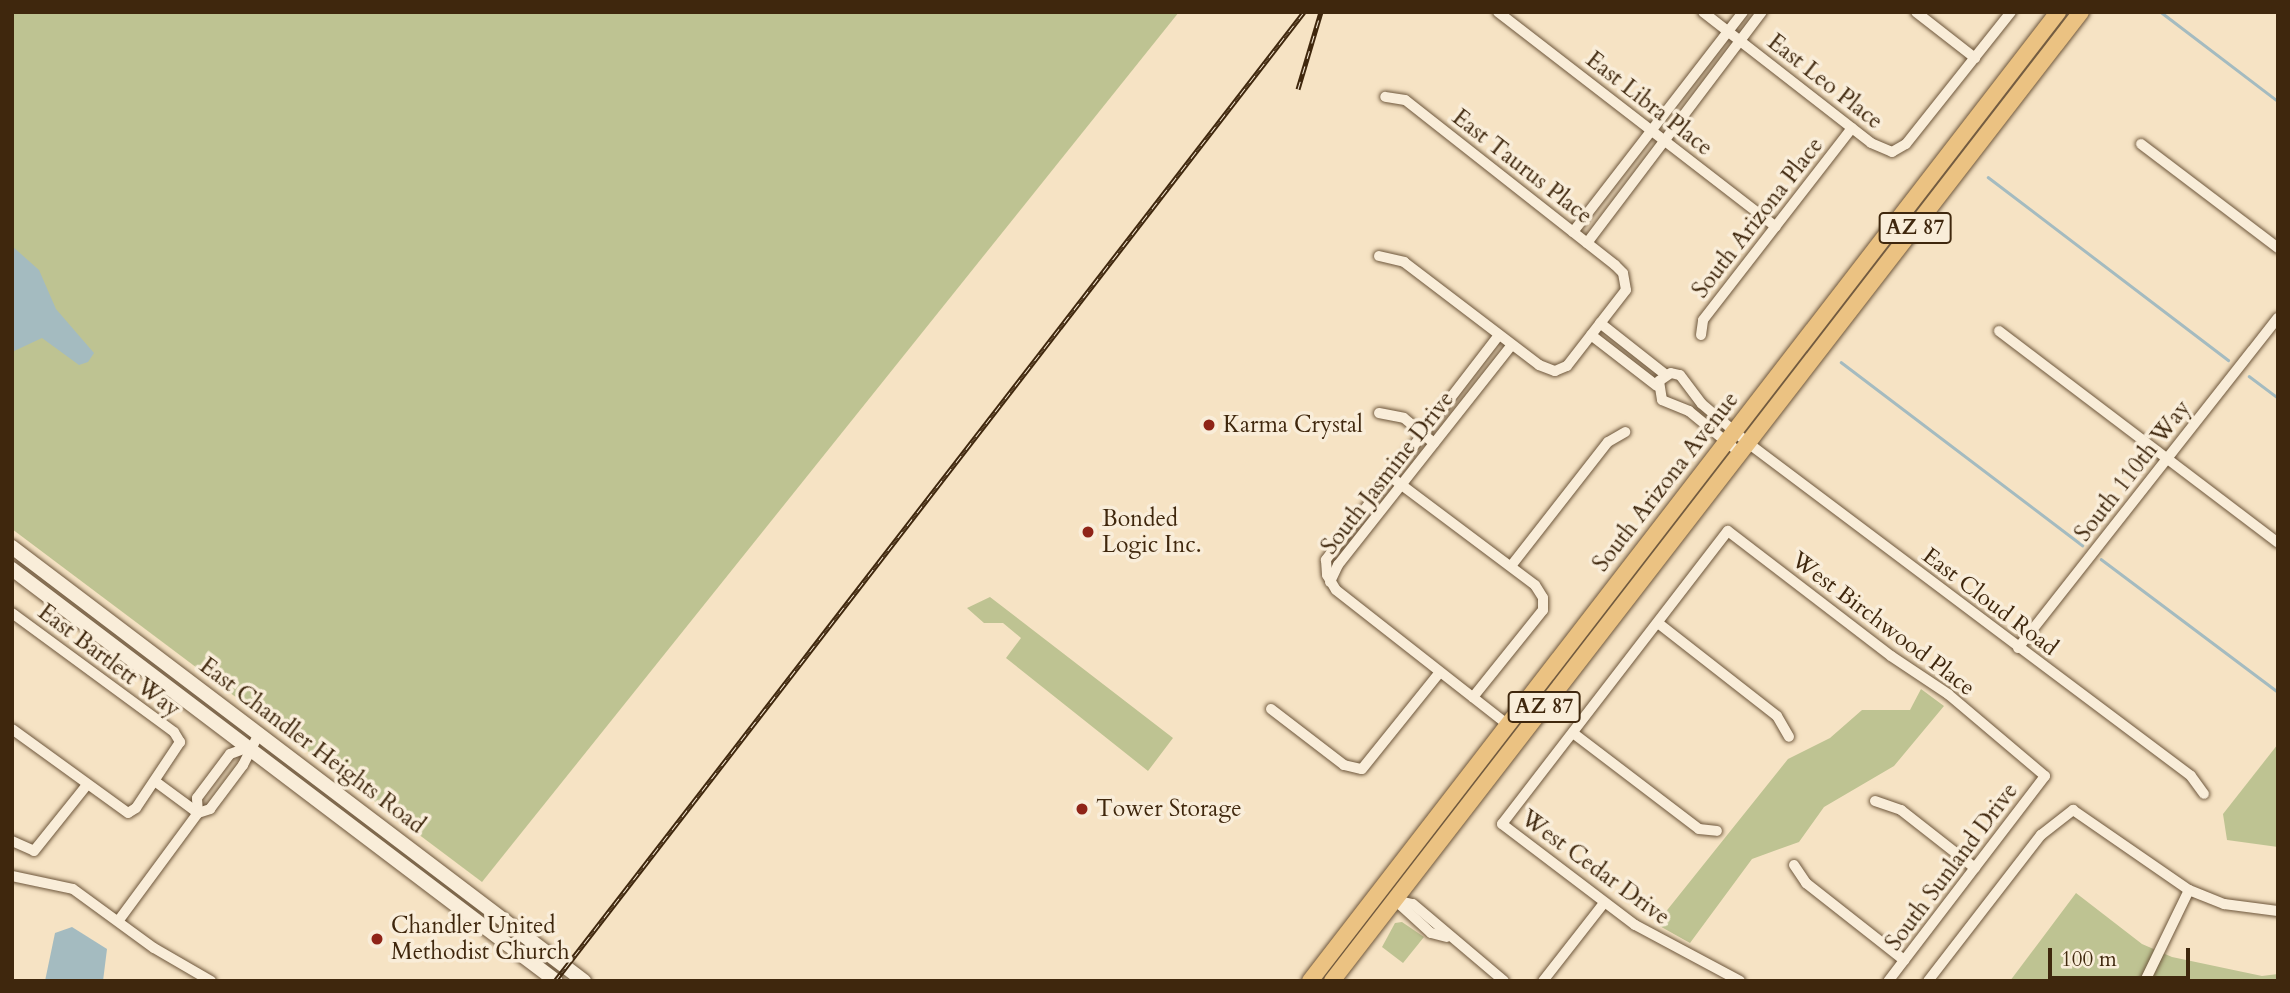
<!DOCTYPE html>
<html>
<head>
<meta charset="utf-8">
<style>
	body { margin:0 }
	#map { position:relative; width:2290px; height:993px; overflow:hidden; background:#f6e3c4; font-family:Cardo,serif }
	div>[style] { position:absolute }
	.green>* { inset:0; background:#bec392 }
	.water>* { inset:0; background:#a4bbc0 }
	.stream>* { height:2.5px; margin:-1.25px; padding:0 1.25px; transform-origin:1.25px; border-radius:1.25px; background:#a4bbc0 }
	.roads { filter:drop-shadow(0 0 2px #6d563b) drop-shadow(0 0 2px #6d563b) }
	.street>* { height:10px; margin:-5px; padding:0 5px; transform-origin:5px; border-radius:5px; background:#f9edd9 }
	.secondary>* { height:14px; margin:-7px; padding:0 7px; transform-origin:7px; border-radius:7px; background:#f9edd9 }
	.primary>* { height:16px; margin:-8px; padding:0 8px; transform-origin:8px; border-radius:8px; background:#ebc282 }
	.rail>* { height:5px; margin-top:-2.5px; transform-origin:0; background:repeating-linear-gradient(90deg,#f9edd9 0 8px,#3f270d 0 16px); box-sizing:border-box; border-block:2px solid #3f270d }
	.dots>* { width:19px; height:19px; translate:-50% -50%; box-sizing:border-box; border:4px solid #f9edd9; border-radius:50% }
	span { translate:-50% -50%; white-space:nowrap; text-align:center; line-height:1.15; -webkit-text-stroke:7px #f9edd9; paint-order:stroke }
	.shield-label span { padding:2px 5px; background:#f9edd9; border:2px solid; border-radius:5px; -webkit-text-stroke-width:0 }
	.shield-label { font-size:21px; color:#3f270d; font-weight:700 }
	.street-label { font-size:23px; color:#3f270d }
	.poi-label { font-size:23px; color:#3f270d }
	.left { translate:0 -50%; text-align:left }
	.frame { position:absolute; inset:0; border:14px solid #3f270d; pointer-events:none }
	.scale { position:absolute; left:2048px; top:948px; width:142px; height:32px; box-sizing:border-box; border:4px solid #3f270d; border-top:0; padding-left:9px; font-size:21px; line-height:24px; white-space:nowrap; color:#3f270d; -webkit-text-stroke:5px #f9edd9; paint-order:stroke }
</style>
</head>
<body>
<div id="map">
	<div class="green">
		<div style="clip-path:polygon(12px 12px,1179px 12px,482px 882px,12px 529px)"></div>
		<div style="clip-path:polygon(990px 597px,1173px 738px,1148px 771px,1006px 658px,1021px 638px,1003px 623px,984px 623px,967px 608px)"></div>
		<div style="clip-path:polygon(1921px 689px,1944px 706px,1894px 766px,1824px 807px,1799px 842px,1752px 859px,1690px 943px,1656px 924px,1788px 759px,1830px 738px,1862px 710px,1910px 710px)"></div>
		<div style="clip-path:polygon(2278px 744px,2278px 847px,2227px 840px,2223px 814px)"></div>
		<div style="clip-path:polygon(2076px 893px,2142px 944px,2172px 957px,2262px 976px,2278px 974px,2278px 981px,2010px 981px)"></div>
		<div style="clip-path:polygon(1402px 922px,1424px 937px,1403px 963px,1382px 947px,1395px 923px)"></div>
	</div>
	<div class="water">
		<div style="clip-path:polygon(12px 246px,39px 270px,56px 309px,94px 353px,88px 362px,79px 365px,42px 338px,12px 352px)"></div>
		<div style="clip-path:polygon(72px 927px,107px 949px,103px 981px,45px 981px,55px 933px)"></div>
	</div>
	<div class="stream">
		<div style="left:2161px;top:12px;width:147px;rotate:37.3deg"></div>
		<div style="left:1988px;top:177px;width:302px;rotate:37.3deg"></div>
		<div style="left:1841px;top:362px;width:303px;rotate:37.2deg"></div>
		<div style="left:2249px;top:376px;width:36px;rotate:37deg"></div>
		<div style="left:2101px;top:559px;width:221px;rotate:36.9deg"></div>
	</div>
	<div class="roads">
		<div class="street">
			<div style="left:1498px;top:12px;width:351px;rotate:37.7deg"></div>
			<div style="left:1703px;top:12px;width:213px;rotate:37.9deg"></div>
			<div style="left:1871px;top:143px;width:23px;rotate:23deg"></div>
			<div style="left:1892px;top:152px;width:16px;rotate:-30deg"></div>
			<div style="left:1906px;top:144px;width:169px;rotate:-51.5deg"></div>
			<div style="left:1916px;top:12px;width:75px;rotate:37.9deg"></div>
			<div style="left:2141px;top:144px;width:172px;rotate:37.2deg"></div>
			<div style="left:1573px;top:232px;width:278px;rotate:-52.3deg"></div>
			<div style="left:1587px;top:243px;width:290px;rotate:-52.9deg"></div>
			<div style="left:1379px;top:256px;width:26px;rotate:13deg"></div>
			<div style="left:1404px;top:262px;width:170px;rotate:37.3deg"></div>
			<div style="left:1539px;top:365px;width:17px;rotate:21deg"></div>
			<div style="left:1555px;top:371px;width:13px;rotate:-23deg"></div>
			<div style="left:1567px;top:366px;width:96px;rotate:-52.2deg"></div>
			<div style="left:1626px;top:290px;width:17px;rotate:-100deg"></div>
			<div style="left:1623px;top:273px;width:11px;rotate:-135deg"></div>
			<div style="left:1615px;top:265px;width:267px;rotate:-141.8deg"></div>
			<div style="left:1405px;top:100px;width:20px;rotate:-171deg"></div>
			<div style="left:1600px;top:323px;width:84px;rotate:38.2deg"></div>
			<div style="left:1999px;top:331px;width:350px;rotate:37.2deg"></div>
			<div style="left:1499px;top:335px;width:284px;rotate:127.6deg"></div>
			<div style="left:1326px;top:560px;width:15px;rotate:86deg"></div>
			<div style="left:1327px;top:575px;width:17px;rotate:59deg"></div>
			<div style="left:1336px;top:590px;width:219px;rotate:38.1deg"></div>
			<div style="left:1591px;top:335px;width:83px;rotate:37.7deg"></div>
			<div style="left:1701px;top:335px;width:15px;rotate:-82deg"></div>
			<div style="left:1703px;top:320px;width:243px;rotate:-52.2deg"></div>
			<div style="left:1379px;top:413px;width:25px;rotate:11deg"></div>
			<div style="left:1404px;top:418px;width:39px;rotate:40deg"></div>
			<div style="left:1740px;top:453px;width:66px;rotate:-140.5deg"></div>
			<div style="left:1689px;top:411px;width:29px;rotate:-158deg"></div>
			<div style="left:1662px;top:400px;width:19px;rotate:-99deg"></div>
			<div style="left:1659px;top:381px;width:14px;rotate:-34deg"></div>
			<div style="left:1671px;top:373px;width:9px;rotate:13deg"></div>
			<div style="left:1680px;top:375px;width:36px;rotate:53deg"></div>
			<div style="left:1702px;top:404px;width:60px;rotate:40.3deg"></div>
			<div style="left:1748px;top:443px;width:554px;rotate:36.93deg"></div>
			<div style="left:2191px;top:776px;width:22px;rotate:54deg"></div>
			<div style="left:1391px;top:477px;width:180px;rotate:36.9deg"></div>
			<div style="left:1535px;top:585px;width:15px;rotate:58deg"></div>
			<div style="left:1543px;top:598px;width:12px;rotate:90deg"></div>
			<div style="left:1543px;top:610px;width:112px;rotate:128.8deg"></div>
			<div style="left:1511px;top:566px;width:157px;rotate:-52deg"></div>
			<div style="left:1608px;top:442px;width:20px;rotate:-30deg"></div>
			<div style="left:1330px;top:582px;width:19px;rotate:-65deg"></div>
			<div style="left:1338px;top:565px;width:280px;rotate:-51.7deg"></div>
			<div style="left:12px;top:613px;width:201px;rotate:36.3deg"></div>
			<div style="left:174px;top:732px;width:12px;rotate:59deg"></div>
			<div style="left:180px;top:742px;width:79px;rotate:123.7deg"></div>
			<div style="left:136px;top:808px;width:9px;rotate:148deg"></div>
			<div style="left:128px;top:813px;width:143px;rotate:-144.1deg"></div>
			<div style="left:1658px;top:623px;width:151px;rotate:38deg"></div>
			<div style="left:1777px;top:716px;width:24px;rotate:60deg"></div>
			<div style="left:2018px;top:648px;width:420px;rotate:-51.8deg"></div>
			<div style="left:1271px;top:709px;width:92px;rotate:37.5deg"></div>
			<div style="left:1344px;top:765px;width:18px;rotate:13deg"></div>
			<div style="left:1362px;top:769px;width:124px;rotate:-51.2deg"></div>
			<div style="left:1573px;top:733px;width:158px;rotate:37.3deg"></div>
			<div style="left:1699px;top:829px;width:18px;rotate:6deg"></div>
			<div style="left:156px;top:782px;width:52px;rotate:36.4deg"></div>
			<div style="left:1875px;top:801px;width:28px;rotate:19deg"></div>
			<div style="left:1901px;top:810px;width:94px;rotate:38.1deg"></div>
			<div style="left:198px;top:813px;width:15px;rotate:-94deg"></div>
			<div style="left:197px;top:798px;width:55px;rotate:-53.1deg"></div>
			<div style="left:230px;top:754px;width:20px;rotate:-20deg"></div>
			<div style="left:12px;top:841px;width:24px;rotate:24deg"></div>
			<div style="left:34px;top:851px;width:83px;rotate:-51.3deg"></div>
			<div style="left:1794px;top:865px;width:22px;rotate:56deg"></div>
			<div style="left:1806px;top:883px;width:125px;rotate:38.2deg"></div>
			<div style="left:12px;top:876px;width:62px;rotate:12deg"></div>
			<div style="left:73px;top:889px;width:100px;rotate:36.1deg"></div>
			<div style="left:154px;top:948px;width:66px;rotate:30.1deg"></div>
			<div style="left:1395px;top:900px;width:18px;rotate:13deg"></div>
			<div style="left:1413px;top:904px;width:119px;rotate:40.2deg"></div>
			<div style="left:1395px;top:900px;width:49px;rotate:42.5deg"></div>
			<div style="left:1431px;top:933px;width:16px;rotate:14deg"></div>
			<div style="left:119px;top:920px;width:133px;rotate:-53.6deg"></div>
			<div style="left:198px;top:813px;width:13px;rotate:-18deg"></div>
			<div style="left:210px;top:809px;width:55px;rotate:-53.1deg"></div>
			<div style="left:243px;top:765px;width:35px;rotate:-63deg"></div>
			<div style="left:1543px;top:981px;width:99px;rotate:-52deg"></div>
			<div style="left:1740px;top:981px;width:119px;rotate:-151.9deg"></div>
			<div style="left:1635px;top:925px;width:167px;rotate:-142.8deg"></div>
			<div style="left:1502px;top:824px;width:370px;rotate:-52.4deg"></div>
			<div style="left:1728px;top:531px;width:205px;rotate:37.5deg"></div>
			<div style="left:1891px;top:656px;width:69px;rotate:33.7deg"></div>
			<div style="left:1948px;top:694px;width:127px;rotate:40.2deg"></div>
			<div style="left:2045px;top:776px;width:258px;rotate:127.4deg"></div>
			<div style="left:1928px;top:981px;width:185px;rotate:-52.3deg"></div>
			<div style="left:2041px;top:835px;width:41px;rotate:-38deg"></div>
			<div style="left:2073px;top:810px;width:141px;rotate:34.6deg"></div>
			<div style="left:2189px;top:890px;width:38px;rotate:22deg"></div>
			<div style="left:2224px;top:904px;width:54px;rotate:7.4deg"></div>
			<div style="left:2145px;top:981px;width:101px;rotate:-64.2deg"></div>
		</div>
		<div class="secondary">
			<div style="left:12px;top:547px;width:718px;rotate:37.19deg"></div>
			<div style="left:12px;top:569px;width:682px;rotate:37.14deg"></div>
		</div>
		<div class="primary">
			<div style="left:1310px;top:981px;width:1224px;rotate:-52.33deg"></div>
			<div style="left:1332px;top:981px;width:1225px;rotate:-52.3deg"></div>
		</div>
	</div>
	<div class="rail">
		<div style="left:1298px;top:89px;width:80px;rotate:-73.4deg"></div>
		<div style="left:555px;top:981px;width:1225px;rotate:-52.3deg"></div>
	</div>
	<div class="dots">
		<div style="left:1209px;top:425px;background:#8f2418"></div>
		<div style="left:1088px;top:532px;background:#8f2418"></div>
		<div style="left:1082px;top:809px;background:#8f2418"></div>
		<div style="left:377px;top:939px;background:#8f2418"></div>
	</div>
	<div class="shield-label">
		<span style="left:1915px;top:228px">AZ 87</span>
		<span style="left:1544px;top:707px">AZ 87</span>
	</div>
	<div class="street-label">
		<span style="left:1825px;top:82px;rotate:38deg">East Leo Place</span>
		<span style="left:1649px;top:104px;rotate:38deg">East Libra Place</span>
		<span style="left:1522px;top:167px;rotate:38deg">East Taurus Place</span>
		<span style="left:1758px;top:218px;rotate:-52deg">South Arizona Place</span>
		<span style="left:2133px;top:471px;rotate:-52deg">South 110th Way</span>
		<span style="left:1388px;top:473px;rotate:-52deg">South Jasmine Drive</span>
		<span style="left:1666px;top:482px;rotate:-52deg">South Arizona Avenue</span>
		<span style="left:1990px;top:602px;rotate:37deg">East Cloud Road</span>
		<span style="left:1883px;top:624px;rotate:37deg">West Birchwood Place</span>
		<span style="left:109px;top:661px;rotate:37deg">East Bartlett Way</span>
		<span style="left:312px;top:746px;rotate:37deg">East Chandler Heights Road</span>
		<span style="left:1952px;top:867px;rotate:-53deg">South Sunland Drive</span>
		<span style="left:1595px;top:868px;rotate:36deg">West Cedar Drive</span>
	</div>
	<div class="poi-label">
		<span class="left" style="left:1223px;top:425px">Karma Crystal</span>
		<span class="left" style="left:1102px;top:532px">Bonded<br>Logic Inc.</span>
		<span class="left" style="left:1096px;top:809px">Tower Storage</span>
		<span class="left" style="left:391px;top:939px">Chandler United<br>Methodist Church</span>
	</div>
	<div class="frame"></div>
	<div class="scale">100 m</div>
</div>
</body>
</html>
